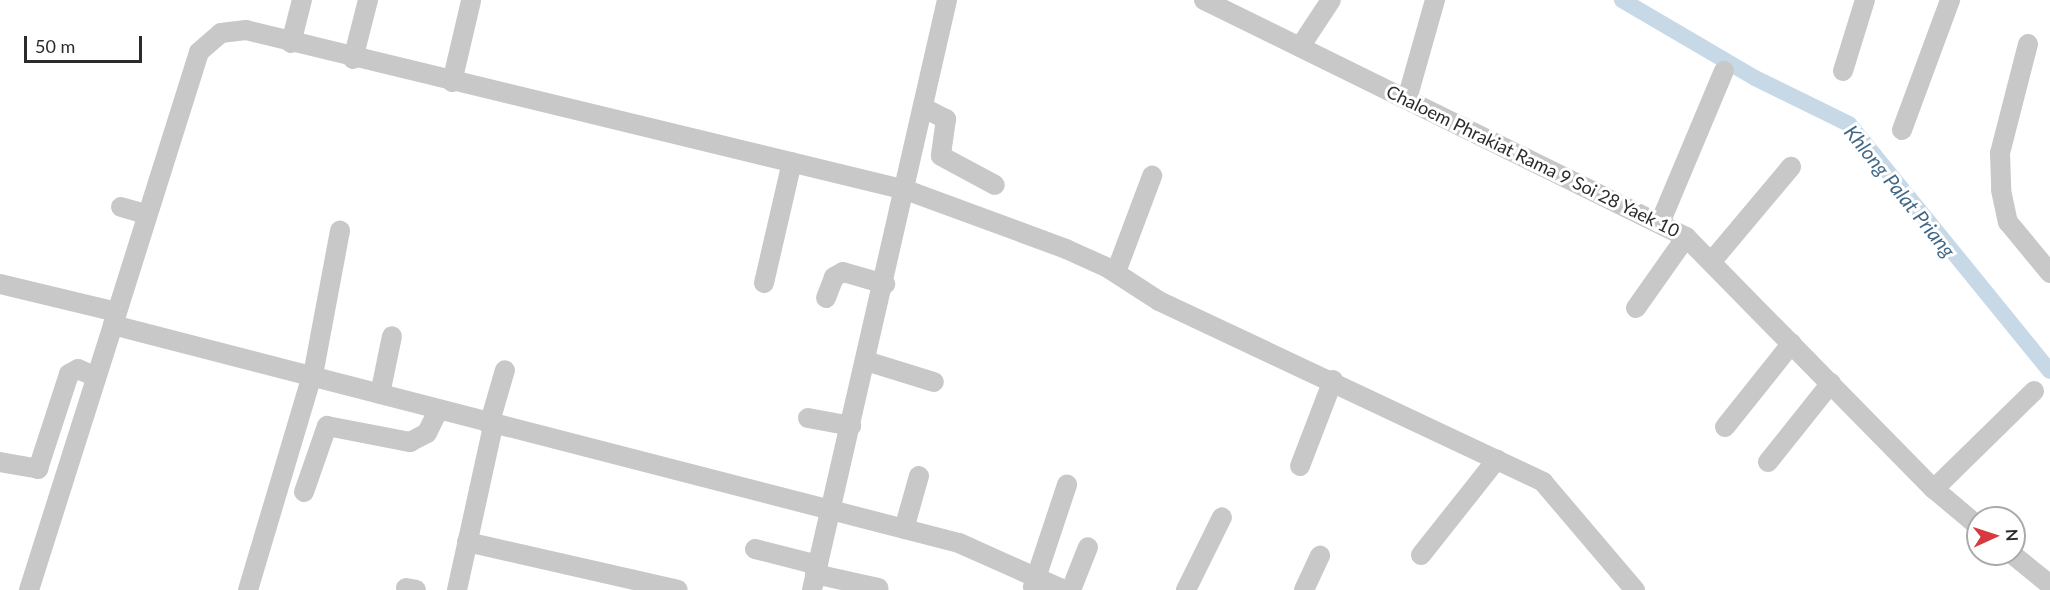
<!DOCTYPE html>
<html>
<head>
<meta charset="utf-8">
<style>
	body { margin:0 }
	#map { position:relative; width:2050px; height:590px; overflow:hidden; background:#fff; font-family:Lato,sans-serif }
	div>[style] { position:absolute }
	.canal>* { height:16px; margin:-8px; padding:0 8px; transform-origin:8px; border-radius:8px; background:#c7d9e7 }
	.minor>* { height:20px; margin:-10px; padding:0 10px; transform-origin:10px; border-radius:10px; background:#c8c8c8 }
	span { translate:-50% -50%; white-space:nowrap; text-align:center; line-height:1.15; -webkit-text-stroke:6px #fff; paint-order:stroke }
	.street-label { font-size:18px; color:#2b2b2b }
	.water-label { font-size:20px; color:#416886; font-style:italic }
	.north { position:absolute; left:1966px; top:506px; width:60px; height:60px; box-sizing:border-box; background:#fff; border:2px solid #aaa; border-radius:50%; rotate:87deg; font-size:16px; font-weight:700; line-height:24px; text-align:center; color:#2b2b2b }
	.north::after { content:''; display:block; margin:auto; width:21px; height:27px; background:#d63a3e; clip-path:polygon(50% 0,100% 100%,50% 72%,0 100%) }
	.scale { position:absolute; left:24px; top:36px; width:118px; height:27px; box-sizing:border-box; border:3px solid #2b2b2b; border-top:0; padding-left:8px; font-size:18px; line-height:21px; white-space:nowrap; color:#2b2b2b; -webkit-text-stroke:4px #fff; paint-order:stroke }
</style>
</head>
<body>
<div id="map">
	<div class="canal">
		<div style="left:1622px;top:0;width:154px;rotate:30.4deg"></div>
		<div style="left:1755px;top:78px;width:105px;rotate:26.1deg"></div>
		<div style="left:1849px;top:124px;width:318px;rotate:50.9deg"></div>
	</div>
	<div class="minor">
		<div style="left:1204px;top:0;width:537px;rotate:26.18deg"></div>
		<div style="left:1686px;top:237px;width:354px;rotate:45.5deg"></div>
		<div style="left:1934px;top:489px;width:57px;rotate:40.1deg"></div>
		<div style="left:291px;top:43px;width:44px;rotate:-75.7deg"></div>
		<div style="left:2028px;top:44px;width:113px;rotate:104.4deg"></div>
		<div style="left:2000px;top:153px;width:37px;rotate:88deg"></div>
		<div style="left:2001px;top:190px;width:33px;rotate:78deg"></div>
		<div style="left:2008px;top:222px;width:66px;rotate:50.5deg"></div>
		<div style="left:1300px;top:47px;width:56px;rotate:-56.6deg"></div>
		<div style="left:353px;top:59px;width:61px;rotate:-75.7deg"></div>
		<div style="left:1843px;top:71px;width:74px;rotate:-72.8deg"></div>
		<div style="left:452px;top:82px;width:83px;rotate:-76.8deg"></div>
		<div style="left:1407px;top:99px;width:103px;rotate:-74.2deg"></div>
		<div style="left:924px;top:108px;width:25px;rotate:27deg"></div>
		<div style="left:946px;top:119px;width:37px;rotate:98deg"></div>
		<div style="left:941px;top:156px;width:61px;rotate:28.2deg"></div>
		<div style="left:1902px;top:130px;width:139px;rotate:-69.7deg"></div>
		<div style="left:121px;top:207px;width:26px;rotate:16deg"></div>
		<div style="left:1660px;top:223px;width:165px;rotate:-67.2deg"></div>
		<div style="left:1712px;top:261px;width:123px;rotate:-50deg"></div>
		<div style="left:1116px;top:272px;width:103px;rotate:-69.4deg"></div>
		<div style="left:764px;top:283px;width:124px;rotate:-77deg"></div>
		<div style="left:0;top:284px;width:120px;rotate:13.5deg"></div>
		<div style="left:826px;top:298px;width:22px;rotate:-69deg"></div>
		<div style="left:834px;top:277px;width:10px;rotate:-29deg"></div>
		<div style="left:843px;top:272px;width:44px;rotate:15.9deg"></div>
		<div style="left:1636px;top:308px;width:87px;rotate:-54.8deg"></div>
		<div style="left:113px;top:325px;width:286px;rotate:-72.5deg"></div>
		<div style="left:199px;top:52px;width:29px;rotate:-41deg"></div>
		<div style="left:221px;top:33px;width:25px;rotate:-7deg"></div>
		<div style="left:246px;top:30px;width:679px;rotate:13.63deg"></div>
		<div style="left:906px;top:190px;width:171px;rotate:20.2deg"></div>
		<div style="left:1066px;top:249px;width:46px;rotate:24.3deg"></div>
		<div style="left:1108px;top:268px;width:61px;rotate:32.9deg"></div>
		<div style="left:1159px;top:301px;width:425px;rotate:25.2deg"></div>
		<div style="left:1543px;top:482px;width:142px;rotate:49.6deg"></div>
		<div style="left:866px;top:361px;width:71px;rotate:17.2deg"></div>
		<div style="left:313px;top:375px;width:147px;rotate:-79.4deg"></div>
		<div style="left:380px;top:394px;width:59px;rotate:-78.3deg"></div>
		<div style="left:808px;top:418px;width:44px;rotate:10.5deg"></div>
		<div style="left:489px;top:425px;width:57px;rotate:-73.8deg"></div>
		<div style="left:1725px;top:427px;width:107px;rotate:-51.4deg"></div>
		<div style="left:0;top:462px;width:39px;rotate:10deg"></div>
		<div style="left:38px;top:469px;width:100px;rotate:-71.9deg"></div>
		<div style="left:69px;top:374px;width:10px;rotate:-29deg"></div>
		<div style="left:78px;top:369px;width:20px;rotate:24deg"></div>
		<div style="left:1768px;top:462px;width:101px;rotate:-51.4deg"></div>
		<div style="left:1300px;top:466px;width:92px;rotate:-69deg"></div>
		<div style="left:1934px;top:489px;width:140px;rotate:-44.4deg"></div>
		<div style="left:304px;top:492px;width:70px;rotate:-70.8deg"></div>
		<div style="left:327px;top:426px;width:85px;rotate:10.9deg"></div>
		<div style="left:410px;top:442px;width:19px;rotate:-28deg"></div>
		<div style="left:427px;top:433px;width:25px;rotate:-64deg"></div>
		<div style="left:904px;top:529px;width:55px;rotate:-74.2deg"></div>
		<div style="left:467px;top:542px;width:216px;rotate:12.8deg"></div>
		<div style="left:755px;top:549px;width:65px;rotate:14.3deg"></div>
		<div style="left:2012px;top:554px;width:49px;rotate:39.2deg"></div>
		<div style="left:1421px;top:555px;width:122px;rotate:-51.6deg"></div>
		<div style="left:815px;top:574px;width:65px;rotate:12.5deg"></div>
		<div style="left:1033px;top:587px;width:108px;rotate:-71.6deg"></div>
		<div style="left:406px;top:588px;width:10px;rotate:11deg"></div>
		<div style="left:29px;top:590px;width:278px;rotate:-72.4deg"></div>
		<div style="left:113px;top:325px;width:874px;rotate:14.45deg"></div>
		<div style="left:959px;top:543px;width:115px;rotate:24.1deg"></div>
		<div style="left:248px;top:590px;width:224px;rotate:-73.4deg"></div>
		<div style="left:457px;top:590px;width:168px;rotate:-77.6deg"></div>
		<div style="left:812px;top:590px;width:605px;rotate:-77.11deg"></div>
		<div style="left:1071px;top:590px;width:46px;rotate:-68.4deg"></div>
		<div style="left:1186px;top:590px;width:81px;rotate:-63.7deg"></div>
		<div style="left:1304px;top:590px;width:38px;rotate:-65deg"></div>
	</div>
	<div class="street-label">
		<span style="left:1533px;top:161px;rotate:26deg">Chaloem Phrakiat Rama 9 Soi 28 Yaek 10</span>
	</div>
	<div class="water-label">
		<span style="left:1900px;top:191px;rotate:51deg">Khlong Palat Priang</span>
	</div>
	<div class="north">N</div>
	<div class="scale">50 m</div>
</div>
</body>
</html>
